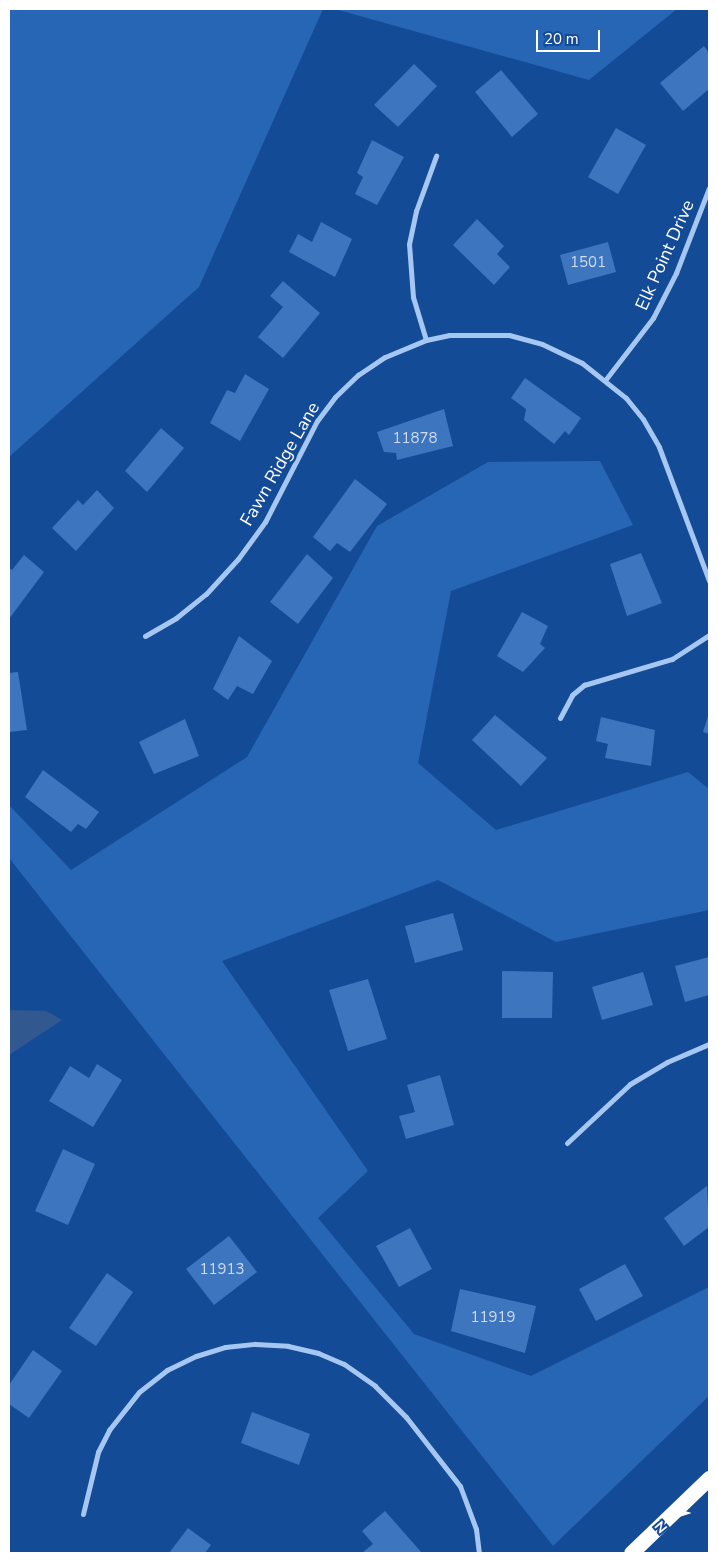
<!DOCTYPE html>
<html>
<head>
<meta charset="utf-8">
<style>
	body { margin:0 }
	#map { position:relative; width:718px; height:1562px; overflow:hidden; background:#144b96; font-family:"Nunito Sans",sans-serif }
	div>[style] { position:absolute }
	.green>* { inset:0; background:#2765b5 }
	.water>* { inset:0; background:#315990 }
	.building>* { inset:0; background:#3d75be }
	.street>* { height:5px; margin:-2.5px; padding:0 2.5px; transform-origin:2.5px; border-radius:2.5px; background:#a5c7f2 }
	.highway>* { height:15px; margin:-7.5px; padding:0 7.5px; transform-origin:7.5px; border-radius:7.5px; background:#fff }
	span { translate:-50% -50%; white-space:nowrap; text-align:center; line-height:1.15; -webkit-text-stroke:5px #144b96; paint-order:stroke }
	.number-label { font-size:15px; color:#cedcef }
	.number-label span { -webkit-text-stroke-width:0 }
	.street-label { font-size:18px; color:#fff }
	.frame { position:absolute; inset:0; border:10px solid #fff; pointer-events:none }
	.north { position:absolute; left:648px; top:1492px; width:50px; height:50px; -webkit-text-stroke:4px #144b96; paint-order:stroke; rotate:230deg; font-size:14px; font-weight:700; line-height:20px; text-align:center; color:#fff }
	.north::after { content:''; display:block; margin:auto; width:18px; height:22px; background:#fff; clip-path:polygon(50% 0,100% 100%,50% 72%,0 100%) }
	.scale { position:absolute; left:536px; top:30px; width:64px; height:22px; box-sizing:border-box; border:2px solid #fff; border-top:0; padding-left:6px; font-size:15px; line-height:18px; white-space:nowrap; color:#fff; -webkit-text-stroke:4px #144b96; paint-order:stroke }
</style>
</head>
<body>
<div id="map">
	<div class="green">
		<div style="clip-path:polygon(9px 9px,323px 9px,199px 287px,9px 457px)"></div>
		<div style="clip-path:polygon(335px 9px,677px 9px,589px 80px)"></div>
		<div style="clip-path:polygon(600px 461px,633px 525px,451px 591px,418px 763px,496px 830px,688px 772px,709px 789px,709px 910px,556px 942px,438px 880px,222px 961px,368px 1171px,318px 1218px,414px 1334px,531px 1376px,709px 1287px,709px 1396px,553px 1546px,9px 858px,9px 805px,71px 870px,247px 757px,377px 526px,488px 462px)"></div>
	</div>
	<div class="water">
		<div style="clip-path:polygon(9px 1010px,46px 1011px,62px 1020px,9px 1055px)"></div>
	</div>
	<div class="building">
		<div style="clip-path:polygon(704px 46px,709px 53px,709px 89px,683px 111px,660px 83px)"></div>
		<div style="clip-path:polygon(414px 64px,437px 86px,398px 127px,374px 105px)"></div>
		<div style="clip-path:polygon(501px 70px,538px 114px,512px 137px,475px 92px)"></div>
		<div style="clip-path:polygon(616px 128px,646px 145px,618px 194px,588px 177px)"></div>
		<div style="clip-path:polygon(372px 140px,404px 157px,377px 205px,355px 194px,363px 177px,357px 173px)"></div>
		<div style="clip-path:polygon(477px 219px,504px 246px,497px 254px,510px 267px,494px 285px,453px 245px)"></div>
		<div style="clip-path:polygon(321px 222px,352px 239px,335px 277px,289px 252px,298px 234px,312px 242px)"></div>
		<div style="clip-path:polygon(608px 242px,616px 272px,568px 285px,560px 255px)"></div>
		<div style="clip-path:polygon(283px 281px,320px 313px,283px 358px,258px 337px,283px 307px,270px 296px)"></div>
		<div style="clip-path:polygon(245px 374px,269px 389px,240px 441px,210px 423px,227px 390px,235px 393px)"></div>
		<div style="clip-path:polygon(525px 378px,581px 418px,569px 435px,565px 431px,554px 444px,524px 420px,526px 409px,511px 398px)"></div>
		<div style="clip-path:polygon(444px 409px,453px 446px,397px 460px,396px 453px,384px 452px,377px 432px)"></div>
		<div style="clip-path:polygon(161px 428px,184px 448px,147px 492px,125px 471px)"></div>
		<div style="clip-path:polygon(355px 479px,387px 504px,350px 552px,337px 543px,330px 551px,313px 537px)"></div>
		<div style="clip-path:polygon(97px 490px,114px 508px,76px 551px,52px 528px,78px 500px,83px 505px)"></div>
		<div style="clip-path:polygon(641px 553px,662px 603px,627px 616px,610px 564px)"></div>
		<div style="clip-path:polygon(307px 554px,333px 578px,298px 624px,270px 602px)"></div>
		<div style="clip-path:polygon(24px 555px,44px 572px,9px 619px,9px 568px,12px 570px)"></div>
		<div style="clip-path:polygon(522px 612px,548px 626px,540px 644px,545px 648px,523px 672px,497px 656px)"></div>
		<div style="clip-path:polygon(239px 636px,272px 661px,253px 694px,237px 686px,228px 700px,213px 689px)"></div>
		<div style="clip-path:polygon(18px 672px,27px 730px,9px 732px,9px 673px)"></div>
		<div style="clip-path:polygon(709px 713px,709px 734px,703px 732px)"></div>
		<div style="clip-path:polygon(495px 715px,547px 758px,521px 786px,472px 740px)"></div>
		<div style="clip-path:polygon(601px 717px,655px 730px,651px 766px,605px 758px,608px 744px,596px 741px)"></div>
		<div style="clip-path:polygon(185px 719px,199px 756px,154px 774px,139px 742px)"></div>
		<div style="clip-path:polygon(43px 770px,99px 812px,86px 829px,78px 824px,71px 832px,25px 797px)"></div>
		<div style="clip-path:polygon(453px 913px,463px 950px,415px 963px,405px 926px)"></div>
		<div style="clip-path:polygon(709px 957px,709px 995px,685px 1002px,675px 966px)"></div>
		<div style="clip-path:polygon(502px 971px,553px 972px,552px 1018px,502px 1018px)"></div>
		<div style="clip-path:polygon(643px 972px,653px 1005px,602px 1020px,592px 987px)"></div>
		<div style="clip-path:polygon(368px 979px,387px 1039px,348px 1051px,329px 990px)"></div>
		<div style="clip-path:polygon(97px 1064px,122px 1080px,93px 1127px,49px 1101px,70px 1066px,89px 1078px)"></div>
		<div style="clip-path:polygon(440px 1075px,454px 1125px,406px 1139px,399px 1116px,415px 1112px,407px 1085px)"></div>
		<div style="clip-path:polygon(63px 1149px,95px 1164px,68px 1225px,35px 1211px)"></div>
		<div style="clip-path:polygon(707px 1186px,709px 1227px,684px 1246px,664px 1218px)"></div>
		<div style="clip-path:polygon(410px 1228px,432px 1269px,399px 1287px,376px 1246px)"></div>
		<div style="clip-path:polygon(229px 1236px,257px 1272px,214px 1305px,186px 1269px)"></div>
		<div style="clip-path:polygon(625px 1264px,643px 1296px,596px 1321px,579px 1289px)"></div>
		<div style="clip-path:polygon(107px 1273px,133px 1292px,96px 1346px,69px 1328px)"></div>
		<div style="clip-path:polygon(460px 1289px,536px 1306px,525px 1353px,451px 1331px)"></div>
		<div style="clip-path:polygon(33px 1350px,62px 1371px,29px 1418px,9px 1404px,9px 1385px)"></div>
		<div style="clip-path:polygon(252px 1412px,310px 1434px,299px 1465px,241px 1443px)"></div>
		<div style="clip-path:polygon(385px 1511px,422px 1553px,362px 1553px,373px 1544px,362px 1531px)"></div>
		<div style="clip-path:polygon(188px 1528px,211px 1545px,205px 1553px,169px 1553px)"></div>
	</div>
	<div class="street">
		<div style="left:426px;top:340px;width:45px;rotate:-106.8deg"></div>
		<div style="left:413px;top:297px;width:53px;rotate:-94.3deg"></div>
		<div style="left:409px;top:244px;width:34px;rotate:-78deg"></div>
		<div style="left:416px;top:211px;width:59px;rotate:-70deg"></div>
		<div style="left:606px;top:379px;width:77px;rotate:-52.4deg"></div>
		<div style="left:653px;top:318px;width:51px;rotate:-62.9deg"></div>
		<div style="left:676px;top:273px;width:91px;rotate:-68.8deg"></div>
		<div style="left:145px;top:636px;width:36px;rotate:-30deg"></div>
		<div style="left:176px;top:618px;width:38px;rotate:-39deg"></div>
		<div style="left:206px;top:594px;width:47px;rotate:-47.6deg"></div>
		<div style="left:238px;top:559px;width:46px;rotate:-53.9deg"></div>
		<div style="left:265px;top:522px;width:114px;rotate:-62.8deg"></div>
		<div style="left:317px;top:421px;width:30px;rotate:-53deg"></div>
		<div style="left:335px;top:397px;width:32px;rotate:-44deg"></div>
		<div style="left:358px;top:375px;width:32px;rotate:-34deg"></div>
		<div style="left:385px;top:357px;width:44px;rotate:-22.5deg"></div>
		<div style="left:426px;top:340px;width:24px;rotate:-12deg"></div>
		<div style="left:449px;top:335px;width:60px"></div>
		<div style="left:509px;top:335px;width:34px;rotate:15deg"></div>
		<div style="left:542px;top:344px;width:44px;rotate:25.4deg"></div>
		<div style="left:582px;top:363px;width:56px;rotate:38.5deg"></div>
		<div style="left:626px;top:398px;width:27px;rotate:51deg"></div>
		<div style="left:643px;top:419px;width:32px;rotate:60deg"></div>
		<div style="left:659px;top:447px;width:143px;rotate:69.5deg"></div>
		<div style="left:560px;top:718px;width:26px;rotate:-62deg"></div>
		<div style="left:572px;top:695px;width:16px;rotate:-40deg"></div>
		<div style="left:584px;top:685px;width:92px;rotate:-16.5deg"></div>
		<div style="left:672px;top:659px;width:44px;rotate:-33deg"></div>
		<div style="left:567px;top:1143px;width:86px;rotate:-43.1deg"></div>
		<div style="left:630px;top:1084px;width:43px;rotate:-30.7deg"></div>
		<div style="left:667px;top:1062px;width:46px;rotate:-23.2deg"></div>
		<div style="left:83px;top:1514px;width:64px;rotate:-76.4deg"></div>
		<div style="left:98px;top:1452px;width:25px;rotate:-63deg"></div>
		<div style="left:109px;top:1430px;width:48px;rotate:-51.7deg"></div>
		<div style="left:139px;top:1392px;width:36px;rotate:-38deg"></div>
		<div style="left:167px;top:1370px;width:32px;rotate:-26deg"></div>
		<div style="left:196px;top:1356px;width:30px;rotate:-17deg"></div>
		<div style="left:225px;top:1347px;width:30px;rotate:-6deg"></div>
		<div style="left:255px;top:1344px;width:33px;rotate:3deg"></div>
		<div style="left:288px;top:1346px;width:31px;rotate:13deg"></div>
		<div style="left:318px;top:1353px;width:28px;rotate:23deg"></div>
		<div style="left:344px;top:1364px;width:38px;rotate:35deg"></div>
		<div style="left:375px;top:1386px;width:44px;rotate:45deg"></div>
		<div style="left:406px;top:1417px;width:88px;rotate:52deg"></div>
		<div style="left:460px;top:1486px;width:46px;rotate:69.6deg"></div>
		<div style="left:476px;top:1529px;width:24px;rotate:83deg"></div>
	</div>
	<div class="highway">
		<div style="left:631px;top:1553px;width:108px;rotate:-43.9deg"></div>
	</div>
	<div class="number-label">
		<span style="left:588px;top:263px">1501</span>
		<span style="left:415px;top:439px">11878</span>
		<span style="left:222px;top:1270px">11913</span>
		<span style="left:493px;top:1318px">11919</span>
	</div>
	<div class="street-label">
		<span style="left:665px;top:255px;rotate:-66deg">Elk Point Drive</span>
		<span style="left:280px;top:464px;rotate:-60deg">Fawn Ridge Lane</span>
	</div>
	<div class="frame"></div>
	<div class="north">N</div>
	<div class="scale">20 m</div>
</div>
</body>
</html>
